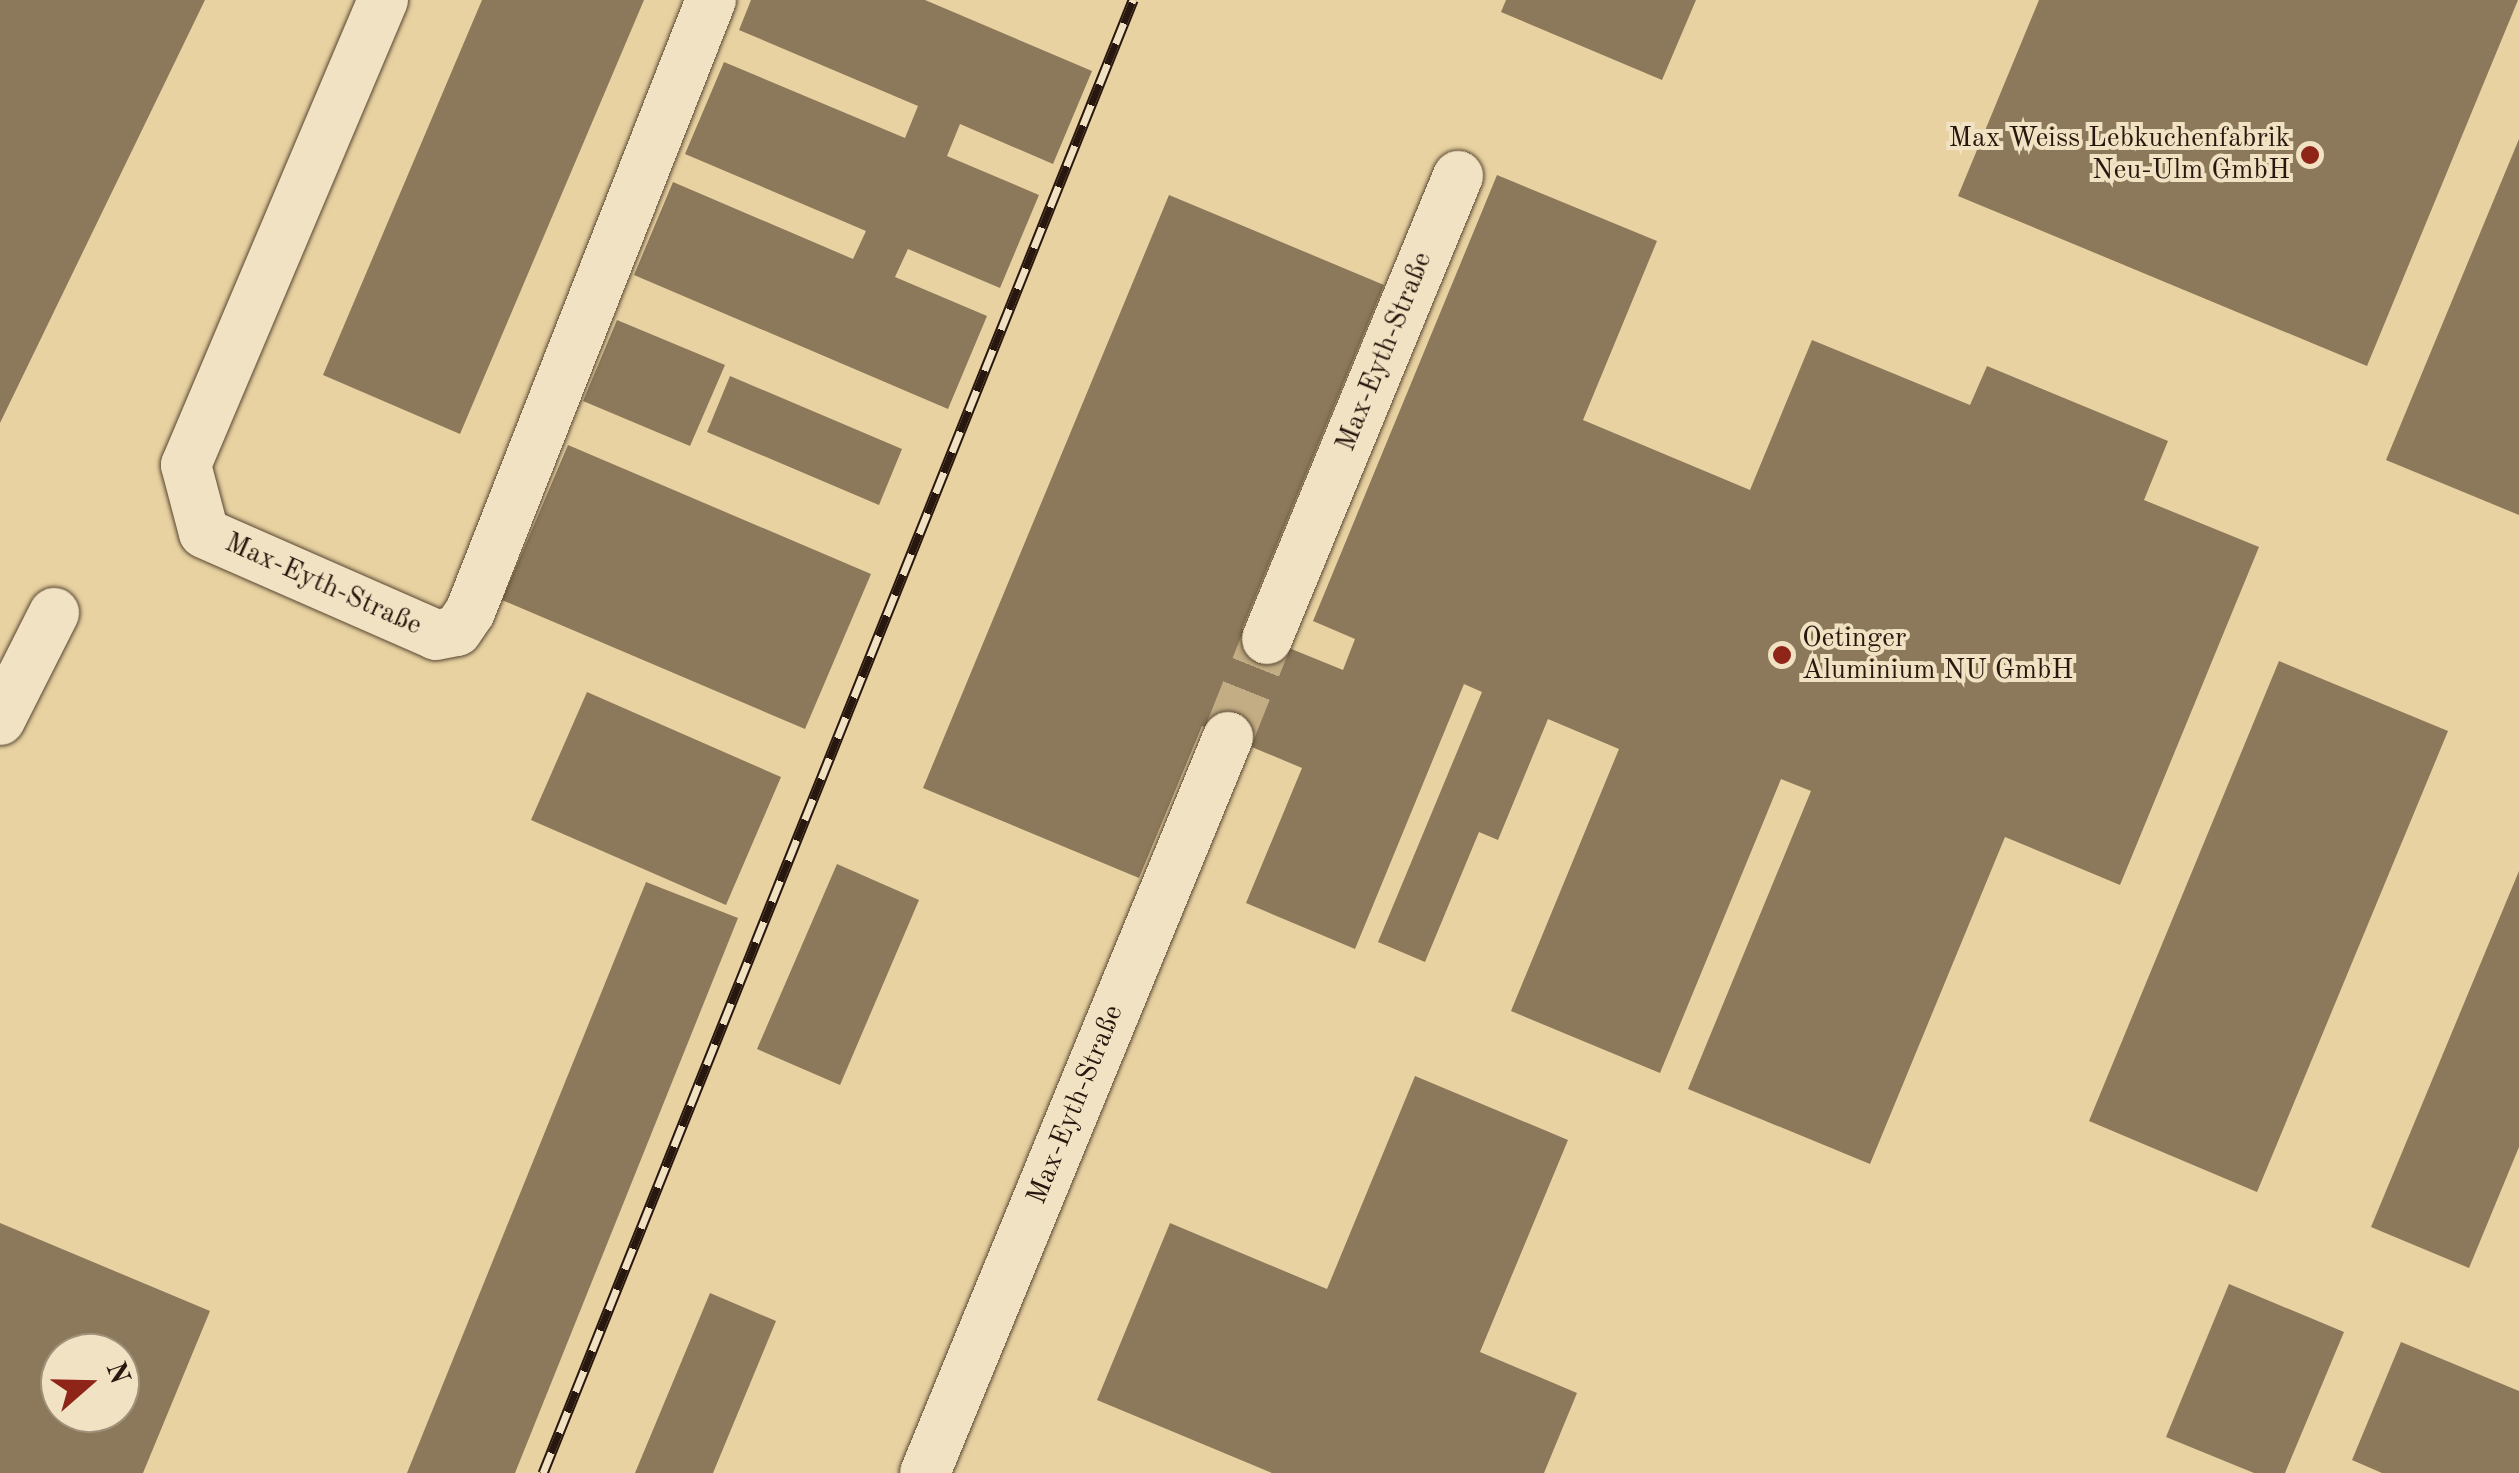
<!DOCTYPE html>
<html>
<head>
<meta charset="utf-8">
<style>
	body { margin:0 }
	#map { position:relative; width:2519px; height:1473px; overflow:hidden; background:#e8d2a1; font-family:"Old Standard TT",serif }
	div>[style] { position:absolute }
	.building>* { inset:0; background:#8c785a }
	.minor-tunnel>* { height:50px; margin-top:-25px; transform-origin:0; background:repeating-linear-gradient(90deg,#c2ad84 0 50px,transparent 0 75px) }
	.roads { filter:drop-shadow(0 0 2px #584633) drop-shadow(0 0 2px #584633) }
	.minor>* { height:50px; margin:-25px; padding:0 25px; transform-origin:25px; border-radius:25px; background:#f0e2c2 }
	.rail>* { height:11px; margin-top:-5.5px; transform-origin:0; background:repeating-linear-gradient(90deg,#f0e2c2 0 22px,#28170e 0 44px); box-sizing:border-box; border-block:2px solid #28170e }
	.dots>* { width:28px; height:28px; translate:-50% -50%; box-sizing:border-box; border:5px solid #f0e2c2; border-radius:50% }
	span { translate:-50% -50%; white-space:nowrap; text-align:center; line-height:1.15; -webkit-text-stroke:8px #f0e2c2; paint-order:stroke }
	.poi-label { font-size:28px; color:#28170e }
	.right { translate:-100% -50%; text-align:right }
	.left { translate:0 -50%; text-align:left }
	.street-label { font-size:28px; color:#28170e }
	.north { position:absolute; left:40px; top:1333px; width:100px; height:100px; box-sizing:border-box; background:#f0e2c2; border:2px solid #a0917a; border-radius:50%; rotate:70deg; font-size:28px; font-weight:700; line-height:40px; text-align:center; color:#28170e }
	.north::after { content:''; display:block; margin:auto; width:35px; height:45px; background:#8f2418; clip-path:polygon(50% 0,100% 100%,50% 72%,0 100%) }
</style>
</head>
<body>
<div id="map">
	<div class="building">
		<div style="clip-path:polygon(0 0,205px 0,0 423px)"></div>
		<div style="clip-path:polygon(482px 0,644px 0,460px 434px,323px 375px)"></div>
		<div style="clip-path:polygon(751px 0,925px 0,1092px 71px,1053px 164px,960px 124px,947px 156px,1039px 195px,1000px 288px,908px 249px,895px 277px,987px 316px,948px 409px,634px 275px,673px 182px,853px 259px,866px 231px,685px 154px,724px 62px,905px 138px,918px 106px,739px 30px)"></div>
		<div style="clip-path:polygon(1506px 0,1696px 0,1662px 80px,1501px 12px)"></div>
		<div style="clip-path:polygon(2039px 0,2518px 0,2367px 366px,1958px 196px)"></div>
		<div style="clip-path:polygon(2519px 139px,2519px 515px,2386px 460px)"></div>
		<div style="clip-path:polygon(1497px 175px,1657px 241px,1583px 420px,1750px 490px,1812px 340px,1970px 405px,1987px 366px,2168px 441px,2144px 500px,2259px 547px,2120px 885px,2005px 837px,1870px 1164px,1688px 1089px,1811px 791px,1781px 779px,1660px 1073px,1511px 1011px,1619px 749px,1548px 719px,1498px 840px,1479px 832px,1425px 962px,1378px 942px,1482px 692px,1464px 684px,1355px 949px,1246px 903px,1302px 768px,1202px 726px,1139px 878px,923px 788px,1169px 195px,1384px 285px,1242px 629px,1343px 670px,1355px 639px,1313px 621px)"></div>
		<div style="clip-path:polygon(617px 320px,725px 365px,690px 446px,583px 401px)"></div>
		<div style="clip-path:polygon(730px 376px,902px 449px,879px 505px,707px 432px)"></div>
		<div style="clip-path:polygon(568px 445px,871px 574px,805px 729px,502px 600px)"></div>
		<div style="clip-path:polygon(2279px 661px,2448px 731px,2257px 1192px,2089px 1121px)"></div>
		<div style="clip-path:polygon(587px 692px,781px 777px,726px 905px,531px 820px)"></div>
		<div style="clip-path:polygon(837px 864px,919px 900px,840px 1085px,757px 1049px)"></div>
		<div style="clip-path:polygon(2519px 871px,2519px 1147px,2469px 1268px,2371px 1227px)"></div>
		<div style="clip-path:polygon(646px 882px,738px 918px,515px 1473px,407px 1473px)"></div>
		<div style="clip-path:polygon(1415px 1076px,1568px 1140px,1480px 1352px,1577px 1393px,1544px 1473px,1272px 1473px,1097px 1400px,1170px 1223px,1327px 1289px)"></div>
		<div style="clip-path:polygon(evenodd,0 1223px,210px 1311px,143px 1473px,0 1473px,0 1223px,60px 1353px,120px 1353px,120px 1413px,60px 1413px,60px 1353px)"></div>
		<div style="clip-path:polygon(2229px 1284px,2344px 1332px,2285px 1473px,2254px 1473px,2166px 1437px)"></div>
		<div style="clip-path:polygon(710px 1293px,776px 1321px,713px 1473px,635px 1473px)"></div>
		<div style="clip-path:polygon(2401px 1342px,2519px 1391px,2519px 1473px,2382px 1473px,2352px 1460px)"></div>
	</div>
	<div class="minor-tunnel">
		<div style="left:1228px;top:737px;width:105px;rotate:-68.3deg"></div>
	</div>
	<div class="roads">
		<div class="minor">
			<div style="left:383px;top:0;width:505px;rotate:112.96deg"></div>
			<div style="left:186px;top:465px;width:70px;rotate:75.2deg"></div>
			<div style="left:204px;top:533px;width:253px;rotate:23.7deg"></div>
			<div style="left:436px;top:635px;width:21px;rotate:-11deg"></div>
			<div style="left:457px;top:631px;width:23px;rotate:-56deg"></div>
			<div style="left:470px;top:612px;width:658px;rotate:-68.51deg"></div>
			<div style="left:1267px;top:639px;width:501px;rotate:-67.58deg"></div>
			<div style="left:0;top:720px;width:120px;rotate:-63.2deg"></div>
			<div style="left:925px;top:1473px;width:796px;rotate:-67.62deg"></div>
		</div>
	</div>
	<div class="rail">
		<div style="left:543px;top:1473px;width:1587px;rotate:-68.17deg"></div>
	</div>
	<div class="dots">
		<div style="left:2310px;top:155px;background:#8f2418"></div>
		<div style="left:1782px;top:655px;background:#8f2418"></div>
	</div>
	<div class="poi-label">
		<span class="right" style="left:2290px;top:155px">Max Weiss Lebkuchenfabrik<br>Neu-Ulm GmbH</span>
		<span class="left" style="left:1802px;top:655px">Oetinger<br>Aluminium NU GmbH</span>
	</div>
	<div class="street-label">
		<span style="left:1385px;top:352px;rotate:-68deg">Max-Eyth-Straße</span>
		<span style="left:323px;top:585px;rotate:24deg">Max-Eyth-Straße</span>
		<span style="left:1076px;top:1105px;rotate:-68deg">Max-Eyth-Straße</span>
	</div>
	<div class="north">N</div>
</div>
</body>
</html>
